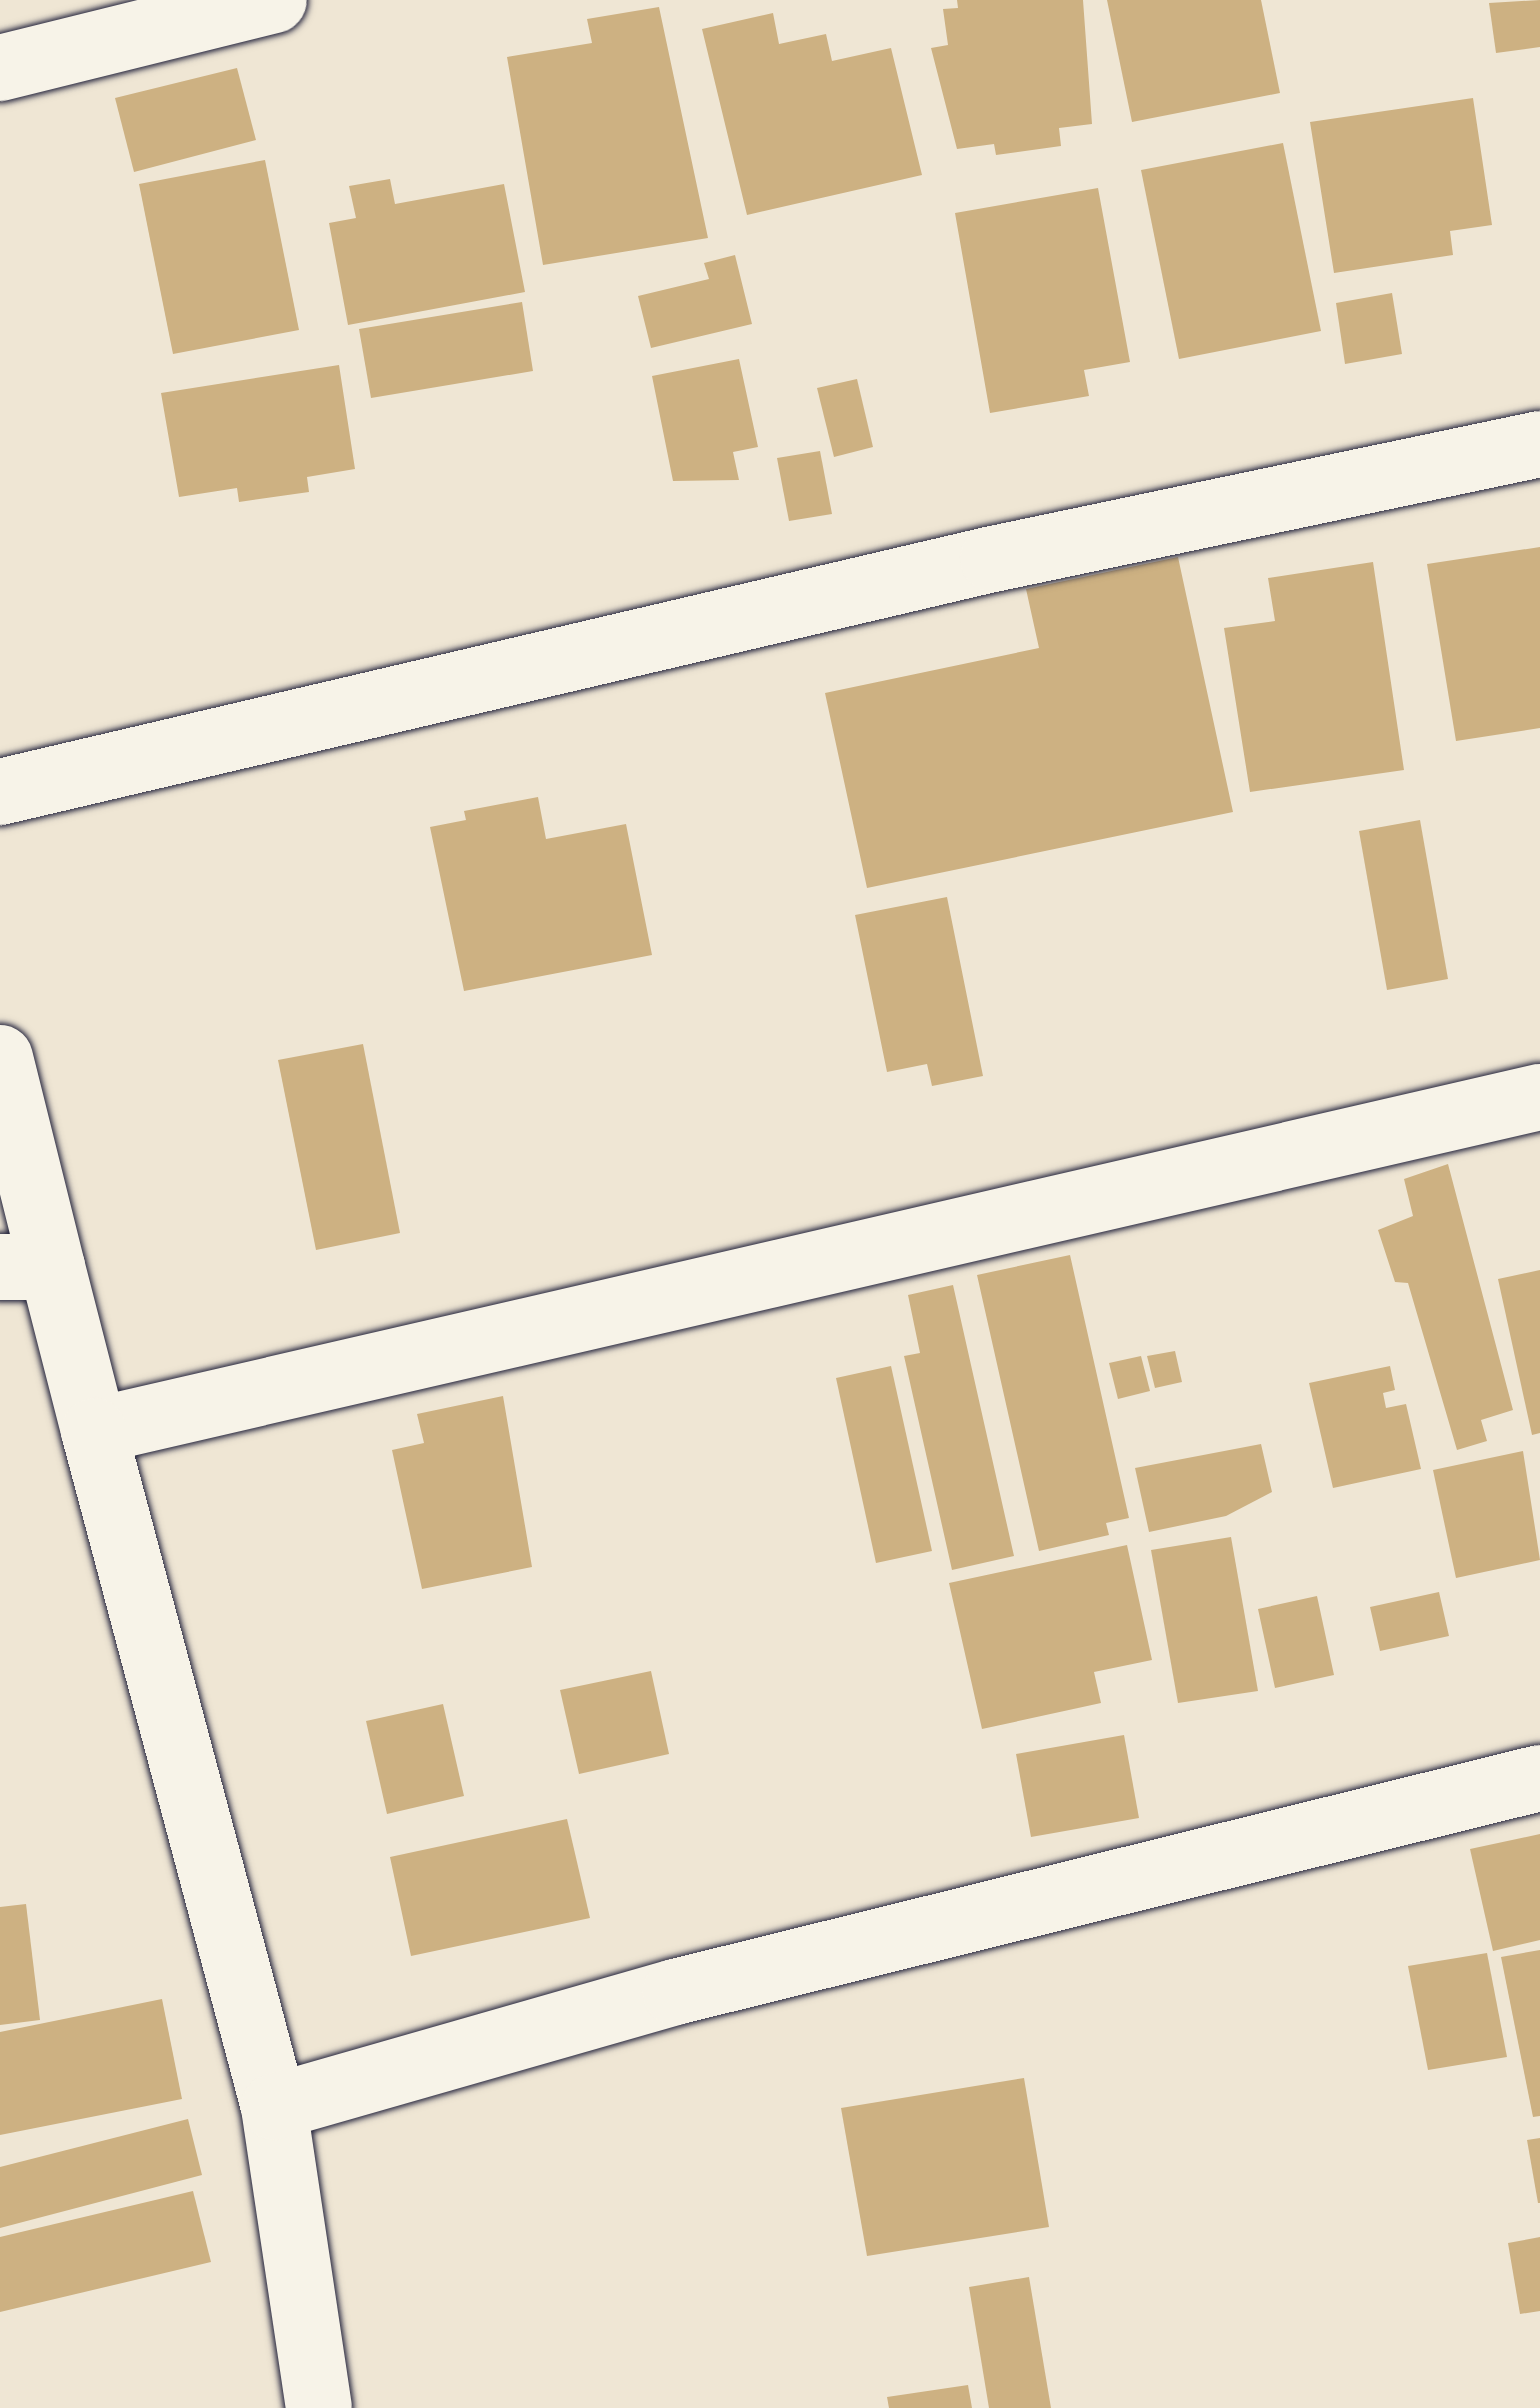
<!DOCTYPE html>
<html>
<head>
<meta charset="utf-8">
<style>
	body { margin:0 }
	#map { position:relative; width:1540px; height:2408px; overflow:hidden; background:#efe6d4; font-family:"Gochi Hand",sans-serif }
	div>[style] { position:absolute }
	.building>* { inset:0; background:#cdb182 }
	.roads { filter:drop-shadow(0 0 3px #22223b) drop-shadow(0 0 3px #22223b) }
	.street>* { height:66px; margin:-33px; padding:0 33px; transform-origin:33px; border-radius:33px; background:#f7f3e8 }
	span { translate:-50% -50%; white-space:nowrap; text-align:center; line-height:1.15; -webkit-text-stroke:10px #f7f3e8; paint-order:stroke }
</style>
</head>
<body>
<div id="map">
	<div class="building">
		<div style="clip-path:polygon(957px 0,1083px 0,1092px 124px,1059px 128px,1061px 146px,996px 155px,994px 144px,957px 149px,931px 48px,948px 45px,943px 9px,958px 8px)"></div>
		<div style="clip-path:polygon(1107px 0,1261px 0,1280px 93px,1132px 122px)"></div>
		<div style="clip-path:polygon(1540px 0,1540px 47px,1496px 53px,1489px 3px)"></div>
		<div style="clip-path:polygon(659px 7px,708px 238px,543px 265px,507px 57px,592px 43px,587px 19px)"></div>
		<div style="clip-path:polygon(773px 13px,779px 44px,826px 34px,832px 61px,891px 48px,922px 175px,747px 215px,702px 29px)"></div>
		<div style="clip-path:polygon(237px 68px,256px 140px,134px 172px,115px 98px)"></div>
		<div style="clip-path:polygon(1473px 98px,1492px 225px,1450px 231px,1453px 255px,1334px 273px,1310px 122px)"></div>
		<div style="clip-path:polygon(1283px 143px,1321px 331px,1179px 359px,1141px 170px)"></div>
		<div style="clip-path:polygon(265px 160px,299px 330px,173px 354px,139px 184px)"></div>
		<div style="clip-path:polygon(390px 179px,395px 204px,504px 184px,525px 292px,348px 325px,329px 223px,356px 218px,349px 186px)"></div>
		<div style="clip-path:polygon(1098px 188px,1130px 362px,1084px 370px,1089px 396px,990px 413px,955px 213px)"></div>
		<div style="clip-path:polygon(735px 255px,752px 324px,651px 348px,638px 296px,709px 279px,704px 263px)"></div>
		<div style="clip-path:polygon(1392px 293px,1402px 354px,1345px 364px,1336px 303px)"></div>
		<div style="clip-path:polygon(522px 302px,533px 371px,371px 398px,359px 329px)"></div>
		<div style="clip-path:polygon(739px 359px,758px 447px,733px 452px,739px 480px,673px 481px,652px 376px)"></div>
		<div style="clip-path:polygon(339px 365px,355px 469px,307px 477px,309px 492px,239px 502px,237px 488px,179px 497px,161px 393px)"></div>
		<div style="clip-path:polygon(857px 379px,873px 447px,834px 457px,817px 388px)"></div>
		<div style="clip-path:polygon(820px 451px,832px 514px,789px 521px,777px 458px)"></div>
		<div style="clip-path:polygon(1540px 547px,1540px 728px,1456px 741px,1427px 564px)"></div>
		<div style="clip-path:polygon(1178px 557px,1233px 812px,867px 888px,825px 693px,1039px 648px,1026px 589px)"></div>
		<div style="clip-path:polygon(1373px 562px,1404px 770px,1250px 792px,1224px 628px,1275px 621px,1268px 578px)"></div>
		<div style="clip-path:polygon(538px 797px,546px 839px,626px 824px,652px 955px,464px 991px,430px 827px,466px 820px,464px 811px)"></div>
		<div style="clip-path:polygon(1420px 820px,1448px 979px,1387px 990px,1359px 831px)"></div>
		<div style="clip-path:polygon(947px 897px,983px 1076px,932px 1086px,927px 1064px,887px 1072px,855px 915px)"></div>
		<div style="clip-path:polygon(363px 1044px,400px 1233px,316px 1250px,278px 1060px)"></div>
		<div style="clip-path:polygon(1448px 1164px,1513px 1410px,1481px 1420px,1487px 1441px,1457px 1450px,1408px 1283px,1395px 1282px,1378px 1230px,1413px 1216px,1404px 1179px)"></div>
		<div style="clip-path:polygon(1070px 1255px,1129px 1518px,1106px 1523px,1109px 1535px,1039px 1551px,977px 1275px)"></div>
		<div style="clip-path:polygon(1540px 1270px,1540px 1433px,1532px 1435px,1498px 1279px)"></div>
		<div style="clip-path:polygon(953px 1285px,1014px 1556px,952px 1570px,904px 1356px,920px 1353px,908px 1295px)"></div>
		<div style="clip-path:polygon(1175px 1351px,1182px 1382px,1155px 1388px,1147px 1356px)"></div>
		<div style="clip-path:polygon(1141px 1356px,1150px 1391px,1118px 1399px,1109px 1363px)"></div>
		<div style="clip-path:polygon(891px 1366px,932px 1551px,876px 1563px,836px 1378px)"></div>
		<div style="clip-path:polygon(1390px 1366px,1395px 1390px,1383px 1393px,1386px 1408px,1406px 1404px,1421px 1469px,1333px 1488px,1309px 1383px)"></div>
		<div style="clip-path:polygon(503px 1396px,532px 1567px,422px 1589px,392px 1450px,424px 1443px,417px 1414px)"></div>
		<div style="clip-path:polygon(1261px 1444px,1272px 1492px,1226px 1516px,1149px 1532px,1135px 1468px)"></div>
		<div style="clip-path:polygon(1523px 1451px,1540px 1560px,1456px 1578px,1433px 1470px)"></div>
		<div style="clip-path:polygon(1231px 1537px,1258px 1691px,1178px 1703px,1151px 1550px)"></div>
		<div style="clip-path:polygon(1127px 1545px,1152px 1660px,1094px 1672px,1101px 1703px,982px 1729px,949px 1583px)"></div>
		<div style="clip-path:polygon(1439px 1592px,1449px 1636px,1380px 1651px,1370px 1607px)"></div>
		<div style="clip-path:polygon(1317px 1596px,1334px 1675px,1275px 1688px,1258px 1609px)"></div>
		<div style="clip-path:polygon(651px 1671px,669px 1754px,579px 1774px,560px 1690px)"></div>
		<div style="clip-path:polygon(443px 1704px,464px 1796px,387px 1814px,366px 1721px)"></div>
		<div style="clip-path:polygon(1124px 1735px,1139px 1818px,1031px 1837px,1016px 1754px)"></div>
		<div style="clip-path:polygon(567px 1819px,590px 1918px,411px 1956px,390px 1857px)"></div>
		<div style="clip-path:polygon(1540px 1834px,1540px 1940px,1493px 1951px,1470px 1849px)"></div>
		<div style="clip-path:polygon(26px 1904px,40px 2020px,0 2025px,0 1907px)"></div>
		<div style="clip-path:polygon(1540px 1950px,1540px 2116px,1533px 2117px,1501px 1957px)"></div>
		<div style="clip-path:polygon(1487px 1953px,1507px 2057px,1428px 2070px,1408px 1966px)"></div>
		<div style="clip-path:polygon(162px 1999px,182px 2099px,0 2135px,0 2032px)"></div>
		<div style="clip-path:polygon(1024px 2078px,1049px 2227px,867px 2256px,841px 2108px)"></div>
		<div style="clip-path:polygon(188px 2119px,202px 2175px,0 2228px,0 2167px)"></div>
		<div style="clip-path:polygon(1540px 2138px,1540px 2203px,1538px 2203px,1527px 2140px)"></div>
		<div style="clip-path:polygon(193px 2191px,211px 2262px,0 2312px,0 2237px)"></div>
		<div style="clip-path:polygon(1540px 2237px,1540px 2311px,1520px 2314px,1508px 2243px)"></div>
		<div style="clip-path:polygon(1029px 2277px,1051px 2408px,989px 2408px,969px 2287px)"></div>
		<div style="clip-path:polygon(968px 2385px,972px 2408px,889px 2408px,887px 2397px)"></div>
	</div>
	<div class="roads">
		<div class="street">
			<div style="left:0;top:68px;width:282px;rotate:-13.9deg"></div>
			<div style="left:0;top:792px;width:1020px;rotate:-13.21deg"></div>
			<div style="left:993px;top:559px;width:559px;rotate:-11.87deg"></div>
			<div style="left:0;top:1058px;width:215px;rotate:76deg"></div>
			<div style="left:0;top:1267px;width:52px"></div>
			<div style="left:52px;top:1267px;width:169px;rotate:75.6deg"></div>
			<div style="left:94px;top:1431px;width:1484px;rotate:-13.01deg"></div>
			<div style="left:94px;top:1431px;width:700px;rotate:75.09deg"></div>
			<div style="left:274px;top:2107px;width:304px;rotate:81.5deg"></div>
			<div style="left:274px;top:2107px;width:417px;rotate:-16deg"></div>
			<div style="left:675px;top:1992px;width:891px;rotate:-13.9deg"></div>
		</div>
	</div>
</div>
</body>
</html>
